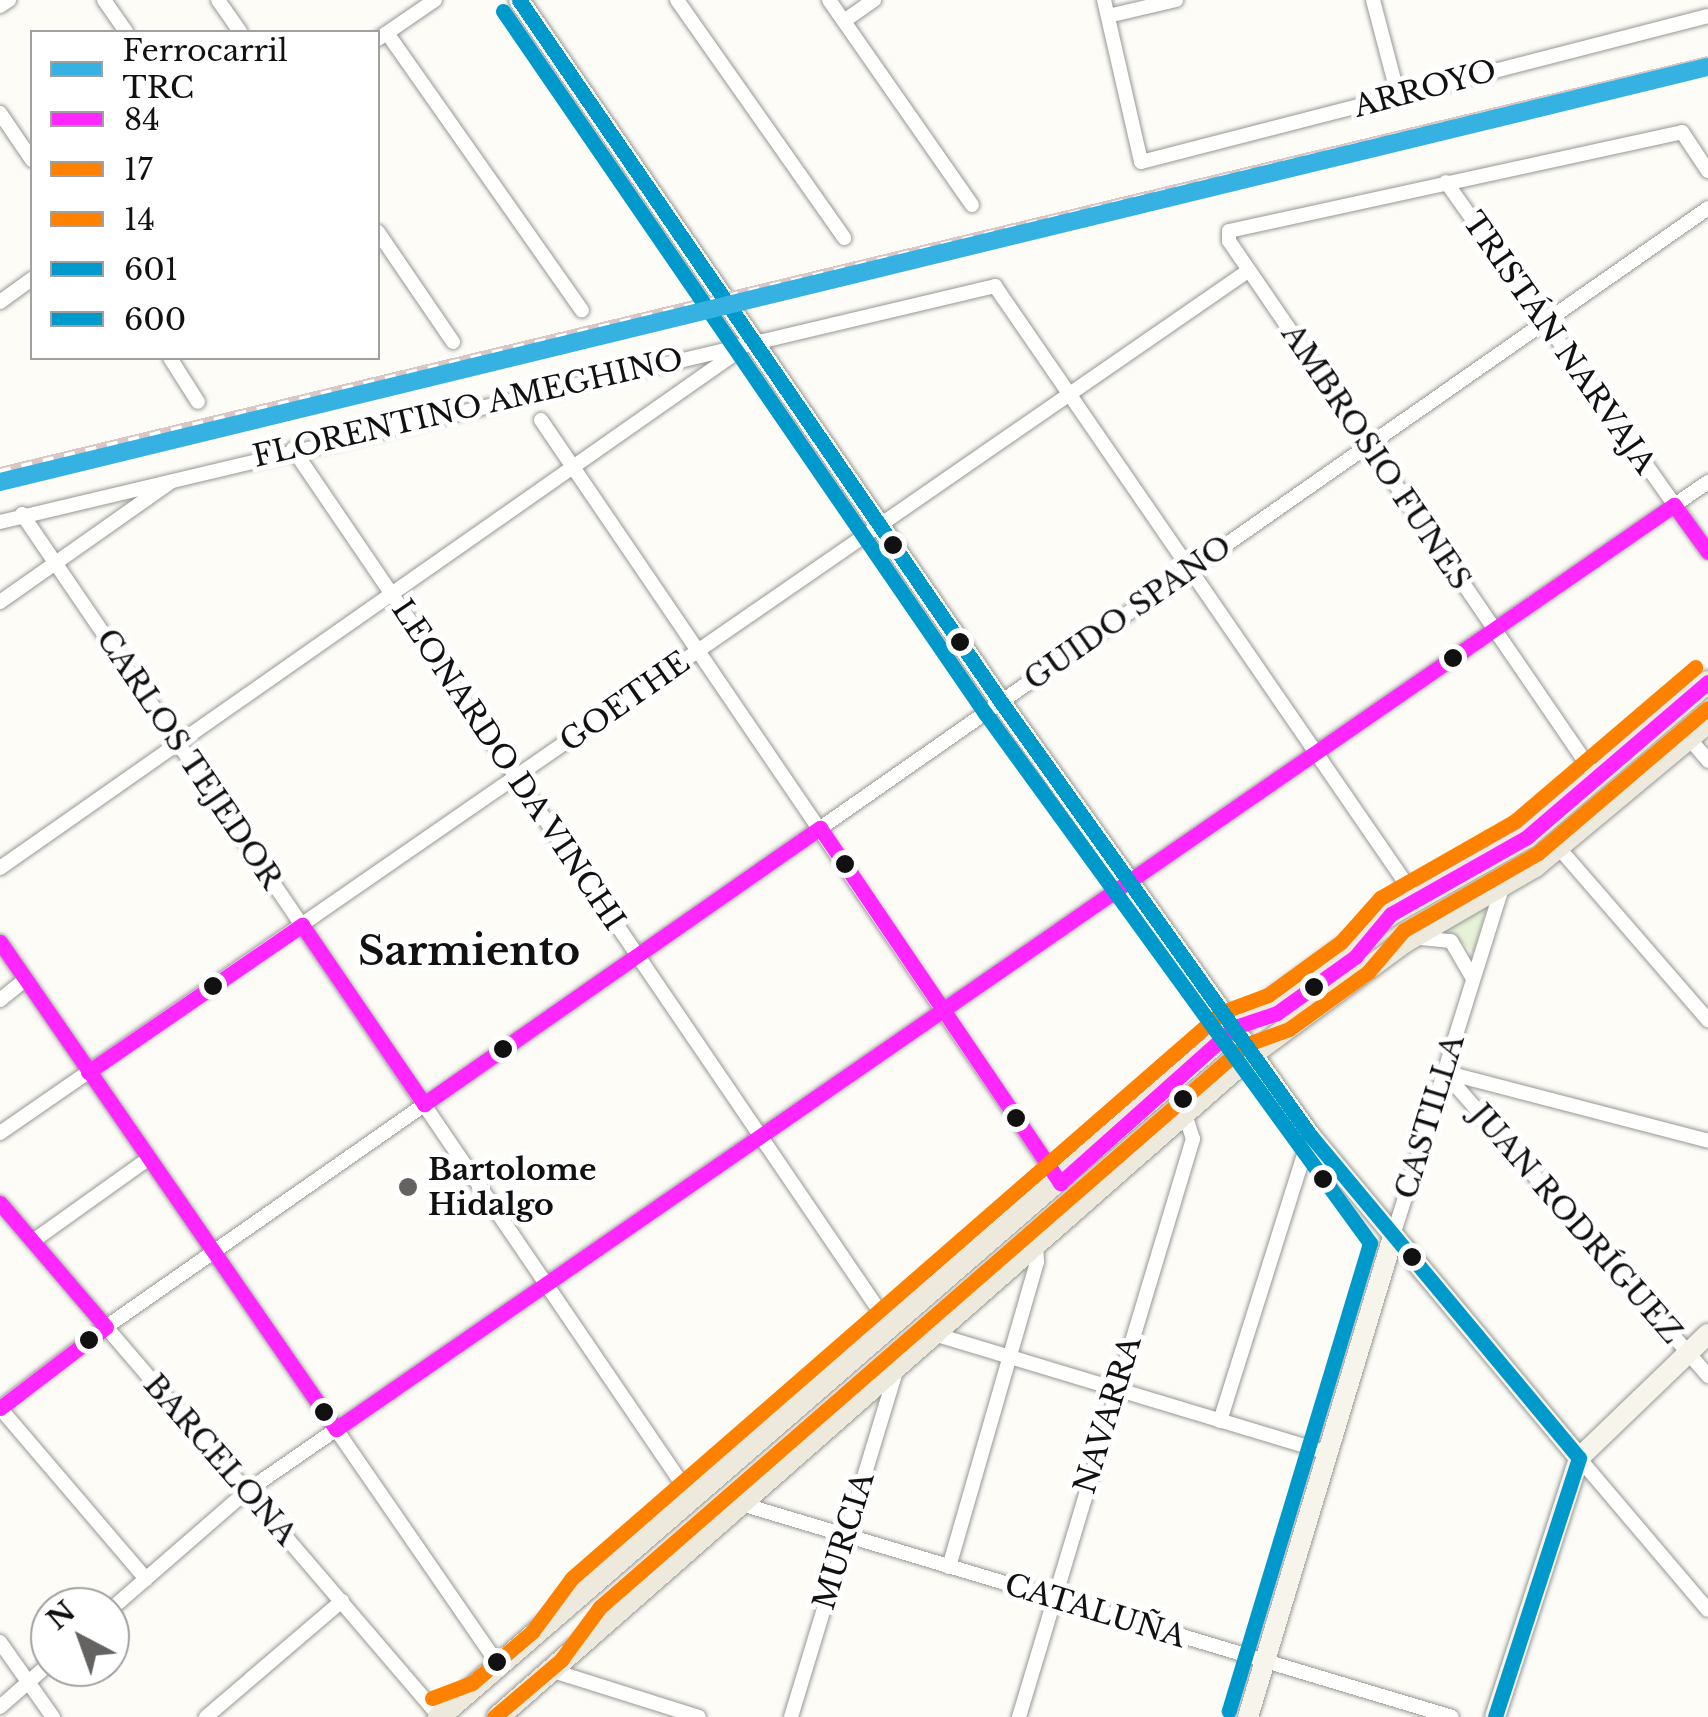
<!DOCTYPE html>
<html>
<head>
<meta charset="utf-8">
<style>
	body { margin:0 }
	#map { position:relative; width:1708px; height:1717px; overflow:hidden; background:#fdfcf7; font-family:"Libre Baskerville",serif }
	div>[style] { position:absolute }
	.green>* { inset:0; background:#e7f3d7 }
	.roads { filter:drop-shadow(0 0 2px #979795) drop-shadow(0 0 2px #979795) }
	.street>* { height:14px; margin:-7px; padding:0 7px; transform-origin:7px; border-radius:7px; background:#fffffe }
	.secondary>* { height:20px; margin:-10px; padding:0 10px; transform-origin:10px; border-radius:10px; background:#f6f4eb }
	.primary>* { height:22px; margin:-11px; padding:0 11px; transform-origin:11px; border-radius:11px; background:#ede9dc }
	.rail>* { height:8px; margin-top:-4px; transform-origin:0; background:repeating-linear-gradient(90deg,#fff 0 11px,#d9c6c7 0 22px); box-sizing:border-box; border-block:2px solid #d9c6c7 }
	.bus-1>* { height:15px; margin:-7.5px; padding:0 7.5px; transform-origin:7.5px; border-radius:7.5px; background:#fe27ff }
	.bus-2>* { height:15px; margin:-7.5px; padding:0 7.5px; transform-origin:7.5px; border-radius:7.5px; background:#ff8100 }
	.bus-3>* { height:15px; margin:-7.5px; padding:0 7.5px; transform-origin:7.5px; border-radius:7.5px; background:#ff8100 }
	.bus-4>* { height:15px; margin:-7.5px; padding:0 7.5px; transform-origin:7.5px; border-radius:7.5px; background:#0099cb }
	.bus-5>* { height:15px; margin:-7.5px; padding:0 7.5px; transform-origin:7.5px; border-radius:7.5px; background:#0099cb }
	.rail-1>* { height:18px; margin:-9px; padding:0 9px; transform-origin:9px; border-radius:9px; background:#35b2e2 }
	.dots>* { width:28px; height:28px; translate:-50% -50%; box-sizing:border-box; border:5px solid #fff; border-radius:50% }
	span { translate:-50% -50%; white-space:nowrap; text-align:center; line-height:1.15; -webkit-text-stroke:10px #fff; paint-order:stroke }
	.street-label { font-size:30px; color:#111 }
	.poi-label { font-size:30px; color:#111; font-weight:700 }
	.left { translate:0 -50%; text-align:left }
	.district-label { font-size:40px; color:#111; font-weight:700 }
	.legend { position:absolute; left:30px; top:30px; width:350px; height:330px; box-sizing:border-box; background:#fff; border:2px solid #a0a0a0; margin:0; padding:12px 18px; list-style:none; font-size:30px; color:#111 }
	.legend li { display:flex; align-items:center; gap:20px; height:50px }
	.legend b { width:50px; border:2px solid #a0a0a0 }
	.north { position:absolute; left:30px; top:1587px; width:100px; height:100px; box-sizing:border-box; background:#fff; border:2px solid #a0a0a0; border-radius:50%; rotate:319deg; font-size:28px; font-weight:700; line-height:40px; text-align:center; color:#111 }
	.north::after { content:''; display:block; margin:auto; width:35px; height:45px; background:#646362; clip-path:polygon(50% 0,100% 100%,50% 72%,0 100%) }
</style>
</head>
<body>
<div id="map">
	<div class="green">
		<div style="clip-path:polygon(1488px 903px,1474px 953px,1446px 929px)"></div>
	</div>
	<div class="roads">
		<div class="street">
			<div style="left:104px;top:0;width:39px;rotate:55deg"></div>
			<div style="left:218px;top:0;width:39px;rotate:55deg"></div>
			<div style="left:677px;top:0;width:291px;rotate:54.9deg"></div>
			<div style="left:829px;top:0;width:250px;rotate:55.1deg"></div>
			<div style="left:1104px;top:0;width:166px;rotate:77.1deg"></div>
			<div style="left:1141px;top:162px;width:585px;rotate:-14.44deg"></div>
			<div style="left:1373px;top:0;width:98px;rotate:75.3deg"></div>
			<div style="left:0;top:6px;width:11px;rotate:-34deg"></div>
			<div style="left:1108px;top:16px;width:70px;rotate:-13.2deg"></div>
			<div style="left:844px;top:21px;width:37px;rotate:-35deg"></div>
			<div style="left:387px;top:33px;width:339px;rotate:54.9deg"></div>
			<div style="left:378px;top:39px;width:69px;rotate:-34.4deg"></div>
			<div style="left:0;top:113px;width:57px;rotate:55.8deg"></div>
			<div style="left:1446px;top:182px;width:453px;rotate:54.7deg"></div>
			<div style="left:378px;top:232px;width:133px;rotate:55.7deg"></div>
			<div style="left:0;top:302px;width:39px;rotate:-36deg"></div>
			<div style="left:170px;top:358px;width:52px;rotate:57.5deg"></div>
			<div style="left:541px;top:420px;width:923px;rotate:55.78deg"></div>
			<div style="left:293px;top:449px;width:1063px;rotate:55.77deg"></div>
			<div style="left:22px;top:514px;width:1193px;rotate:55.76deg"></div>
			<div style="left:0;top:522px;width:1023px;rotate:-13.34deg"></div>
			<div style="left:995px;top:286px;width:743px;rotate:55.48deg"></div>
			<div style="left:0;top:602px;width:209px;rotate:-35.1deg"></div>
			<div style="left:1689px;top:738px;width:30px;rotate:50deg"></div>
			<div style="left:1597px;top:779px;width:652px;rotate:-124.37deg"></div>
			<div style="left:1229px;top:241px;width:10px;rotate:-90deg"></div>
			<div style="left:1229px;top:231px;width:464px;rotate:-12.3deg"></div>
			<div style="left:1682px;top:132px;width:47px;rotate:56.3deg"></div>
			<div style="left:1559px;top:848px;width:228px;rotate:49.1deg"></div>
			<div style="left:0;top:868px;width:891px;rotate:-34.99deg"></div>
			<div style="left:730px;top:357px;width:13px;rotate:-67deg"></div>
			<div style="left:1421px;top:938px;width:30px;rotate:6deg"></div>
			<div style="left:1451px;top:941px;width:42px;rotate:59.7deg"></div>
			<div style="left:0;top:942px;width:881px;rotate:55.41deg"></div>
			<div style="left:0;top:1000px;width:33px;rotate:-39deg"></div>
			<div style="left:1444px;top:1072px;width:403px;rotate:49deg"></div>
			<div style="left:1444px;top:1072px;width:273px;rotate:14.6deg"></div>
			<div style="left:0;top:1133px;width:1518px;rotate:-34.64deg"></div>
			<div style="left:0;top:1203px;width:677px;rotate:49.44deg"></div>
			<div style="left:1392px;top:1239px;width:371px;rotate:-72.6deg"></div>
			<div style="left:33px;top:1241px;width:141px;rotate:-35.5deg"></div>
			<div style="left:934px;top:1334px;width:412px;rotate:16.8deg"></div>
			<div style="left:0;top:1408px;width:133px;rotate:-37.4deg"></div>
			<div style="left:106px;top:1327px;width:1954px;rotate:-34.93deg"></div>
			<div style="left:0;top:1408px;width:225px;rotate:49.5deg"></div>
			<div style="left:1220px;top:1421px;width:300px;rotate:-72.5deg"></div>
			<div style="left:1579px;top:1458px;width:199px;rotate:49.7deg"></div>
			<div style="left:738px;top:1503px;width:745px;rotate:16.68deg"></div>
			<div style="left:949px;top:1567px;width:317px;rotate:-73.9deg"></div>
			<div style="left:1037px;top:1262px;width:17px;rotate:-93deg"></div>
			<div style="left:110px;top:1610px;width:181px;rotate:-41deg"></div>
			<div style="left:247px;top:1491px;width:1776px;rotate:-34.63deg"></div>
			<div style="left:0;top:1642px;width:92px;rotate:54.8deg"></div>
			<div style="left:550px;top:1670px;width:156px;rotate:17.5deg"></div>
			<div style="left:0;top:1707px;width:67px;rotate:-41.3deg"></div>
			<div style="left:206px;top:1717px;width:179px;rotate:-40.5deg"></div>
			<div style="left:791px;top:1717px;width:364px;rotate:-73.1deg"></div>
			<div style="left:1019px;top:1717px;width:604px;rotate:-73.25deg"></div>
			<div style="left:1193px;top:1139px;width:26px;rotate:-108deg"></div>
		</div>
		<div class="secondary">
			<div style="left:519px;top:0;width:852px;rotate:55.53deg"></div>
			<div style="left:1001px;top:702px;width:532px;rotate:54.49deg"></div>
			<div style="left:1310px;top:1135px;width:420px;rotate:50.2deg"></div>
			<div style="left:1248px;top:1717px;width:499px;rotate:-73.2deg"></div>
			<div style="left:1495px;top:1717px;width:272px;rotate:-72deg"></div>
			<div style="left:1579px;top:1458px;width:179px;rotate:-43.9deg"></div>
		</div>
		<div class="primary">
			<div style="left:439px;top:1717px;width:1053px;rotate:-40.92deg"></div>
			<div style="left:1235px;top:1027px;width:193px;rotate:-35.9deg"></div>
			<div style="left:1391px;top:914px;width:156px;rotate:-29.5deg"></div>
			<div style="left:1527px;top:837px;width:238px;rotate:-40.6deg"></div>
			<div style="left:498px;top:1717px;width:1004px;rotate:-41.33deg"></div>
			<div style="left:1252px;top:1054px;width:189px;rotate:-36.4deg"></div>
			<div style="left:1404px;top:942px;width:151px;rotate:-30.1deg"></div>
			<div style="left:1535px;top:866px;width:225px;rotate:-39.8deg"></div>
		</div>
	</div>
	<div class="rail">
		<div style="left:0;top:471px;width:1757px;rotate:-13.53deg"></div>
	</div>
	<div class="bus-1">
		<div style="left:0;top:942px;width:592px;rotate:55.4deg"></div>
		<div style="left:336px;top:1429px;width:1626px;rotate:-34.63deg"></div>
		<div style="left:1674px;top:505px;width:58px;rotate:54.1deg"></div>
		<div style="left:88px;top:1072px;width:260px;rotate:-34.5deg"></div>
		<div style="left:302px;top:925px;width:217px;rotate:55.7deg"></div>
		<div style="left:424px;top:1104px;width:483px;rotate:-34.9deg"></div>
		<div style="left:820px;top:828px;width:429px;rotate:55.9deg"></div>
		<div style="left:1060px;top:1183px;width:234px;rotate:-41.7deg"></div>
		<div style="left:1235px;top:1027px;width:44px;rotate:-18.4deg"></div>
		<div style="left:1277px;top:1013px;width:96px;rotate:-35.7deg"></div>
		<div style="left:1355px;top:957px;width:56px;rotate:-50.1deg"></div>
		<div style="left:1391px;top:914px;width:156px;rotate:-29.5deg"></div>
		<div style="left:1527px;top:837px;width:238px;rotate:-40.6deg"></div>
		<div style="left:0;top:1203px;width:163px;rotate:49.5deg"></div>
		<div style="left:0;top:1408px;width:133px;rotate:-37.4deg"></div>
	</div>
	<div class="bus-2">
		<div style="left:494px;top:1717px;width:88px;rotate:-40.4deg"></div>
		<div style="left:561px;top:1660px;width:66px;rotate:-53.7deg"></div>
		<div style="left:600px;top:1607px;width:855px;rotate:-41.07deg"></div>
		<div style="left:1245px;top:1045px;width:47px;rotate:-20deg"></div>
		<div style="left:1289px;top:1029px;width:97px;rotate:-35.8deg"></div>
		<div style="left:1368px;top:972px;width:55px;rotate:-49.4deg"></div>
		<div style="left:1404px;top:930px;width:155px;rotate:-29.9deg"></div>
		<div style="left:1538px;top:853px;width:223px;rotate:-40.5deg"></div>
	</div>
	<div class="bus-3">
		<div style="left:432px;top:1698px;width:43px;rotate:-20.6deg"></div>
		<div style="left:472px;top:1683px;width:79px;rotate:-40.4deg"></div>
		<div style="left:532px;top:1632px;width:67px;rotate:-53.5deg"></div>
		<div style="left:572px;top:1578px;width:862px;rotate:-41.05deg"></div>
		<div style="left:1222px;top:1012px;width:49px;rotate:-20.3deg"></div>
		<div style="left:1268px;top:995px;width:90px;rotate:-36deg"></div>
		<div style="left:1341px;top:942px;width:59px;rotate:-48.4deg"></div>
		<div style="left:1380px;top:898px;width:155px;rotate:-29.7deg"></div>
		<div style="left:1515px;top:821px;width:237px;rotate:-40.5deg"></div>
	</div>
	<div class="bus-4">
		<div style="left:519px;top:0;width:852px;rotate:55.53deg"></div>
		<div style="left:1001px;top:702px;width:532px;rotate:54.49deg"></div>
		<div style="left:1310px;top:1135px;width:420px;rotate:50.2deg"></div>
		<div style="left:1579px;top:1458px;width:272px;rotate:108deg"></div>
	</div>
	<div class="bus-5">
		<div style="left:503px;top:11px;width:852px;rotate:55.53deg"></div>
		<div style="left:985px;top:713px;width:655px;rotate:54deg"></div>
		<div style="left:1370px;top:1243px;width:489px;rotate:106.8deg"></div>
	</div>
	<div class="rail-1">
		<div style="left:0;top:482px;width:1758px;rotate:-13.66deg"></div>
	</div>
	<div class="dots">
		<div style="left:893px;top:545px;background:#111"></div>
		<div style="left:960px;top:642px;background:#111"></div>
		<div style="left:1453px;top:658px;background:#111"></div>
		<div style="left:845px;top:864px;background:#111"></div>
		<div style="left:213px;top:986px;background:#111"></div>
		<div style="left:1314px;top:987px;background:#111"></div>
		<div style="left:503px;top:1049px;background:#111"></div>
		<div style="left:1183px;top:1099px;background:#111"></div>
		<div style="left:1016px;top:1118px;background:#111"></div>
		<div style="left:1323px;top:1179px;background:#111"></div>
		<div style="left:408px;top:1187px;background:#646362"></div>
		<div style="left:1412px;top:1257px;background:#111"></div>
		<div style="left:89px;top:1340px;background:#111"></div>
		<div style="left:324px;top:1412px;background:#111"></div>
		<div style="left:497px;top:1662px;background:#111"></div>
	</div>
	<div class="street-label">
		<span style="left:1425px;top:89px;rotate:-15deg">ARROYO</span>
		<span style="left:1559px;top:343px;rotate:55deg">TRISTÁN NARVAJA</span>
		<span style="left:468px;top:408px;rotate:-13deg">FLORENTINO AMEGHINO</span>
		<span style="left:1376px;top:457px;rotate:56deg">AMBROSIO FUNES</span>
		<span style="left:1128px;top:613px;rotate:-35deg">GUIDO SPANO</span>
		<span style="left:625px;top:702px;rotate:-35deg">GOETHE</span>
		<span style="left:189px;top:759px;rotate:56deg">CARLOS TEJEDOR</span>
		<span style="left:508px;top:765px;rotate:56deg">LEONARDO DA VINCHI</span>
		<span style="left:1430px;top:1117px;rotate:-73deg">CASTILLA</span>
		<span style="left:1576px;top:1224px;rotate:49deg">JUAN RODRÍGUEZ</span>
		<span style="left:1108px;top:1415px;rotate:-73deg">NAVARRA</span>
		<span style="left:220px;top:1460px;rotate:49deg">BARCELONA</span>
		<span style="left:844px;top:1541px;rotate:-73deg">MURCIA</span>
		<span style="left:1095px;top:1611px;rotate:17deg">CATALUÑA</span>
	</div>
	<div class="poi-label">
		<span class="left" style="left:428px;top:1187px">Bartolome<br>Hidalgo</span>
	</div>
	<div class="district-label">
		<span style="left:469px;top:951px">Sarmiento</span>
	</div>
	<ul class="legend">
	<li><b style="height:12px;background:#35b2e2"></b>Ferrocarril TRC</li>
	<li><b style="height:12px;background:#fe27ff"></b>84</li>
	<li><b style="height:12px;background:#ff8100"></b>17</li>
	<li><b style="height:12px;background:#ff8100"></b>14</li>
	<li><b style="height:12px;background:#0099cb"></b>601</li>
	<li><b style="height:12px;background:#0099cb"></b>600</li>
	</ul>
	<div class="north">N</div>
</div>
</body>
</html>
